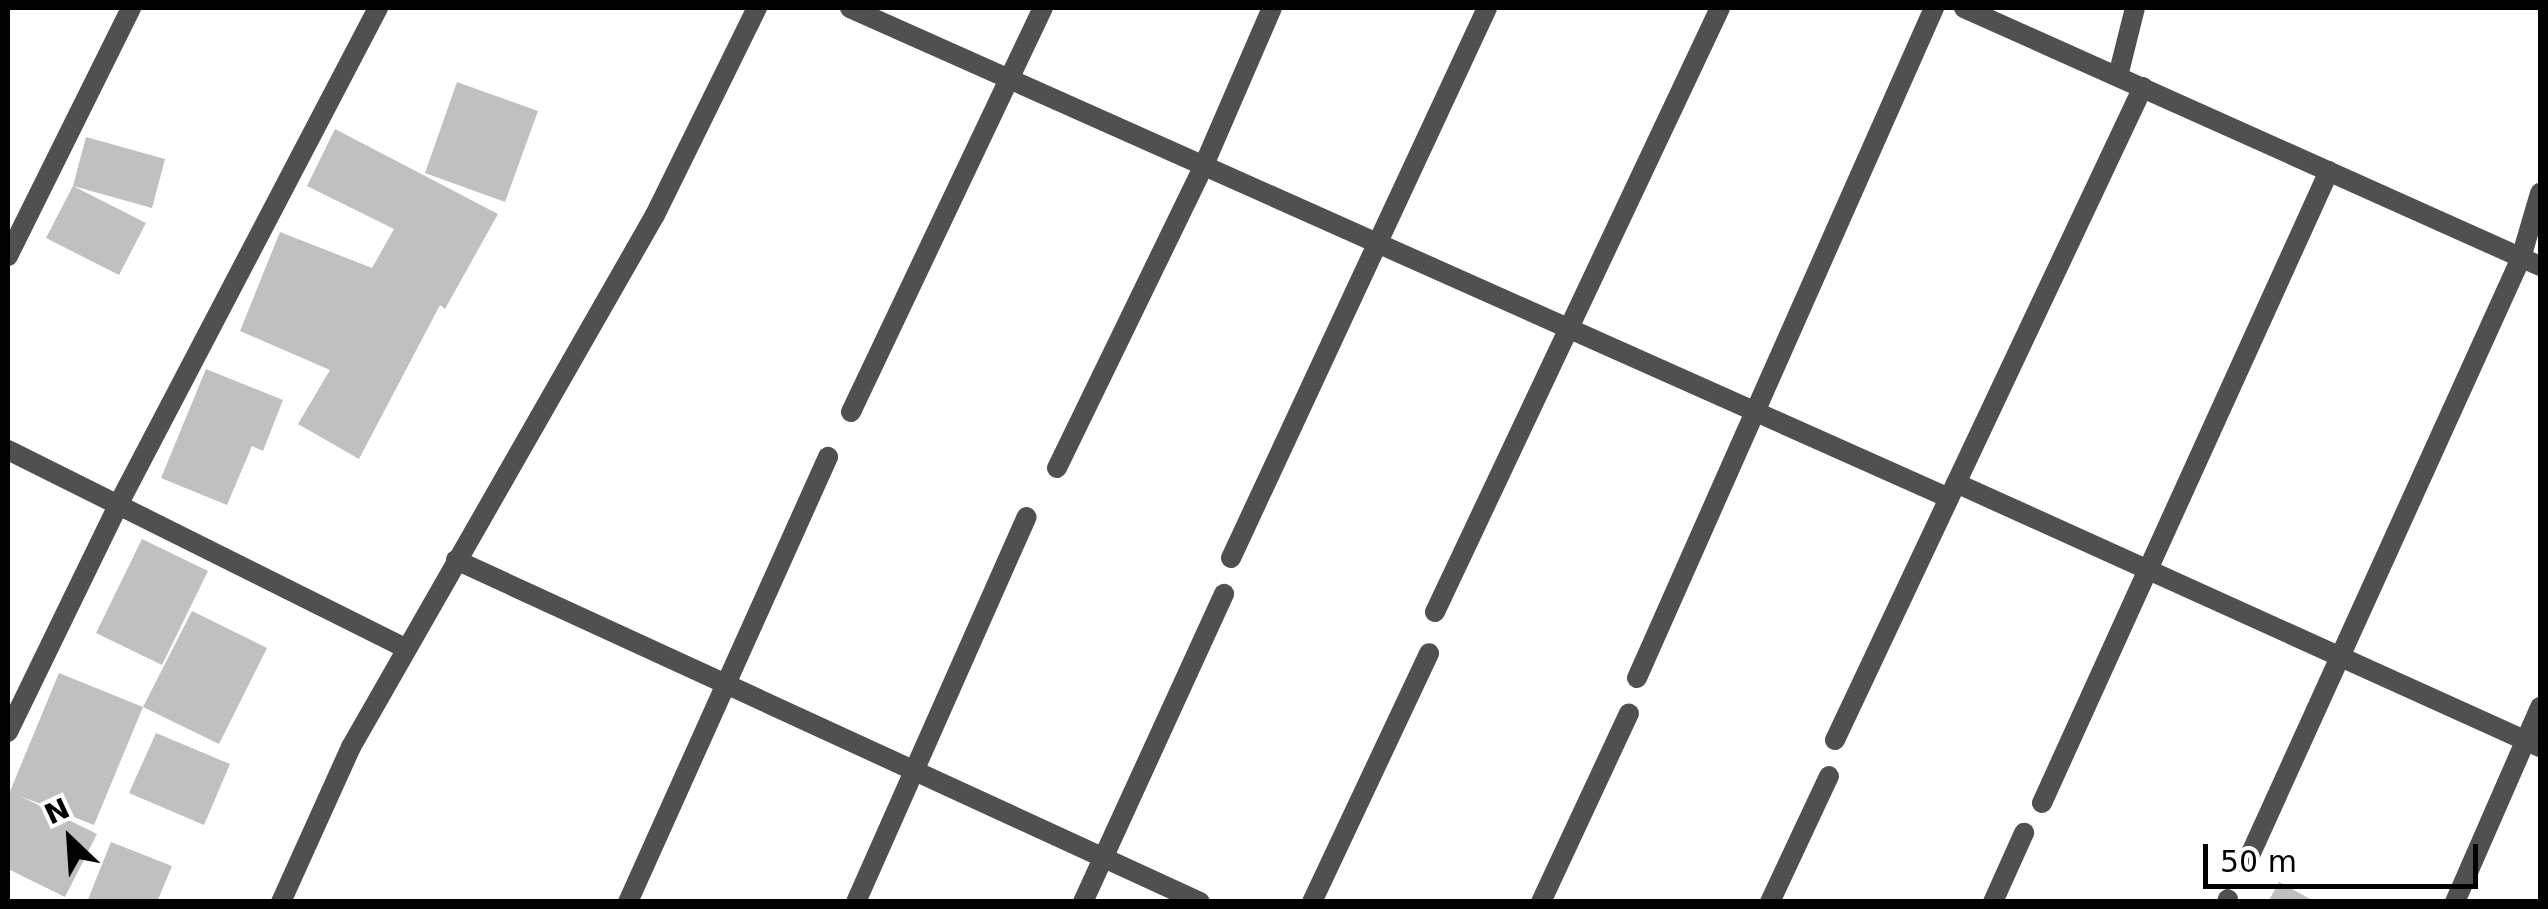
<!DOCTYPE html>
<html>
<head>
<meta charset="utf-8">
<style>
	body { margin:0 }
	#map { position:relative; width:2548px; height:909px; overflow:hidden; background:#fff; font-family:"DejaVu Sans",sans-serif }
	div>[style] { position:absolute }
	.building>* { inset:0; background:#c0c0c0 }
	.minor>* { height:20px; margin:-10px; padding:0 10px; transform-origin:10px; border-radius:10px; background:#505050 }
	.tertiary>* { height:20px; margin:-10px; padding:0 10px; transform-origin:10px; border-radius:10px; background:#505050 }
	span { translate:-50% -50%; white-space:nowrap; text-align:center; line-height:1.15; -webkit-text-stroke:8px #fff; paint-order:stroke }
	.frame { position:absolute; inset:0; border:10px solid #000; pointer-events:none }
	.north { position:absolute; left:20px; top:789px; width:100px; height:100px; -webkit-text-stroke:8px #fff; paint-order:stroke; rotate:335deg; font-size:28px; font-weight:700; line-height:40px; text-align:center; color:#000 }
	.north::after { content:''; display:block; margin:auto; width:35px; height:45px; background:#000; clip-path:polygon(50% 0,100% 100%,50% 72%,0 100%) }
	.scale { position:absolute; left:2203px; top:844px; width:275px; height:45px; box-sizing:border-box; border:5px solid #000; border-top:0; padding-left:12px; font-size:30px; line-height:35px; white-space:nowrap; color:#000; -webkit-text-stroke:8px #fff; paint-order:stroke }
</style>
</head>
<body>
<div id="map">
	<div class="building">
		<div style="clip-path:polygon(457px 82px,538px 111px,505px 202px,425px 173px)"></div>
		<div style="clip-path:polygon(335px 129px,498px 214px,445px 309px,440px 305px,359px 459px,298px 424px,330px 370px,240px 331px,280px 232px,372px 268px,394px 229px,307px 186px)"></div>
		<div style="clip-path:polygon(86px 137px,165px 159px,152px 208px,73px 186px)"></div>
		<div style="clip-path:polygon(73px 186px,146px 223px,119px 275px,46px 238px)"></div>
		<div style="clip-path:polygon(206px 369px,283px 400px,263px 451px,252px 446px,227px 505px,161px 478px)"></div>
		<div style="clip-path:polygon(142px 539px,208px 571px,162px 665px,96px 633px)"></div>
		<div style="clip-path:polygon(192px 611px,267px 648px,219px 744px,143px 707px)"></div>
		<div style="clip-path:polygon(59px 673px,143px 707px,94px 825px,20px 796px,97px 834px,65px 897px,8px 869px,8px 796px)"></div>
		<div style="clip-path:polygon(156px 733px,230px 764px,204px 825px,129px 793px)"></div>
		<div style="clip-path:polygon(111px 842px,172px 866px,157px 902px,87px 902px)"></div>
		<div style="clip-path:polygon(2279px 882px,2316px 902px,2268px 902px)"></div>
	</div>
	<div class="minor">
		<div style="left:850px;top:8px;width:1203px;rotate:24.03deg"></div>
		<div style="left:1964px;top:8px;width:631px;rotate:24.13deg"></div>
		<div style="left:2118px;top:76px;width:70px;rotate:-76deg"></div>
		<div style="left:8px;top:256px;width:277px;rotate:-63.6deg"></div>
		<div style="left:851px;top:412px;width:447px;rotate:-64.6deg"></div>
		<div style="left:8px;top:450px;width:444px;rotate:26.5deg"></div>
		<div style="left:1057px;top:468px;width:337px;rotate:-64.1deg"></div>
		<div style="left:1204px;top:165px;width:171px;rotate:-66.6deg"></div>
		<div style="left:1956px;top:483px;width:641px;rotate:24.33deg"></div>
		<div style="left:1231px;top:558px;width:607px;rotate:-65.04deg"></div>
		<div style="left:456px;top:560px;width:819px;rotate:24.69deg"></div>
		<div style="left:1435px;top:612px;width:668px;rotate:-64.74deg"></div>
		<div style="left:1637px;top:678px;width:733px;rotate:-66.09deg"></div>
		<div style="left:8px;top:732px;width:252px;rotate:-64.1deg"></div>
		<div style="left:118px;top:505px;width:561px;rotate:-62.38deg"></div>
		<div style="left:1835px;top:740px;width:722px;rotate:-64.75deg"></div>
		<div style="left:2042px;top:803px;width:694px;rotate:-65.58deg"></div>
		<div style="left:2246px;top:864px;width:665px;rotate:-65.59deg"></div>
		<div style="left:2521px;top:258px;width:68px;rotate:-73.7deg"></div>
		<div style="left:628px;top:902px;width:488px;rotate:-65.8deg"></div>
		<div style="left:856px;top:902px;width:421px;rotate:-66.1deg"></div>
		<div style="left:1083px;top:902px;width:339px;rotate:-65.4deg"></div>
		<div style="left:1312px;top:902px;width:275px;rotate:-64.8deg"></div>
		<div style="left:1541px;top:902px;width:208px;rotate:-65deg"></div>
		<div style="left:1770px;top:902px;width:139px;rotate:-64.9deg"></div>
		<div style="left:1993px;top:902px;width:76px;rotate:-65.8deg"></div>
		<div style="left:2227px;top:902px;width:3px;rotate:-72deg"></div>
		<div style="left:2455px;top:902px;width:213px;rotate:-66.4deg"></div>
	</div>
	<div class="tertiary">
		<div style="left:281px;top:902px;width:170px;rotate:-65.7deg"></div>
		<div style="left:351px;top:747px;width:613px;rotate:-60.26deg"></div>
		<div style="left:655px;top:215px;width:231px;rotate:-63.8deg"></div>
	</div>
	<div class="frame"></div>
	<div class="north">N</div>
	<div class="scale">50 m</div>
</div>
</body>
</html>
